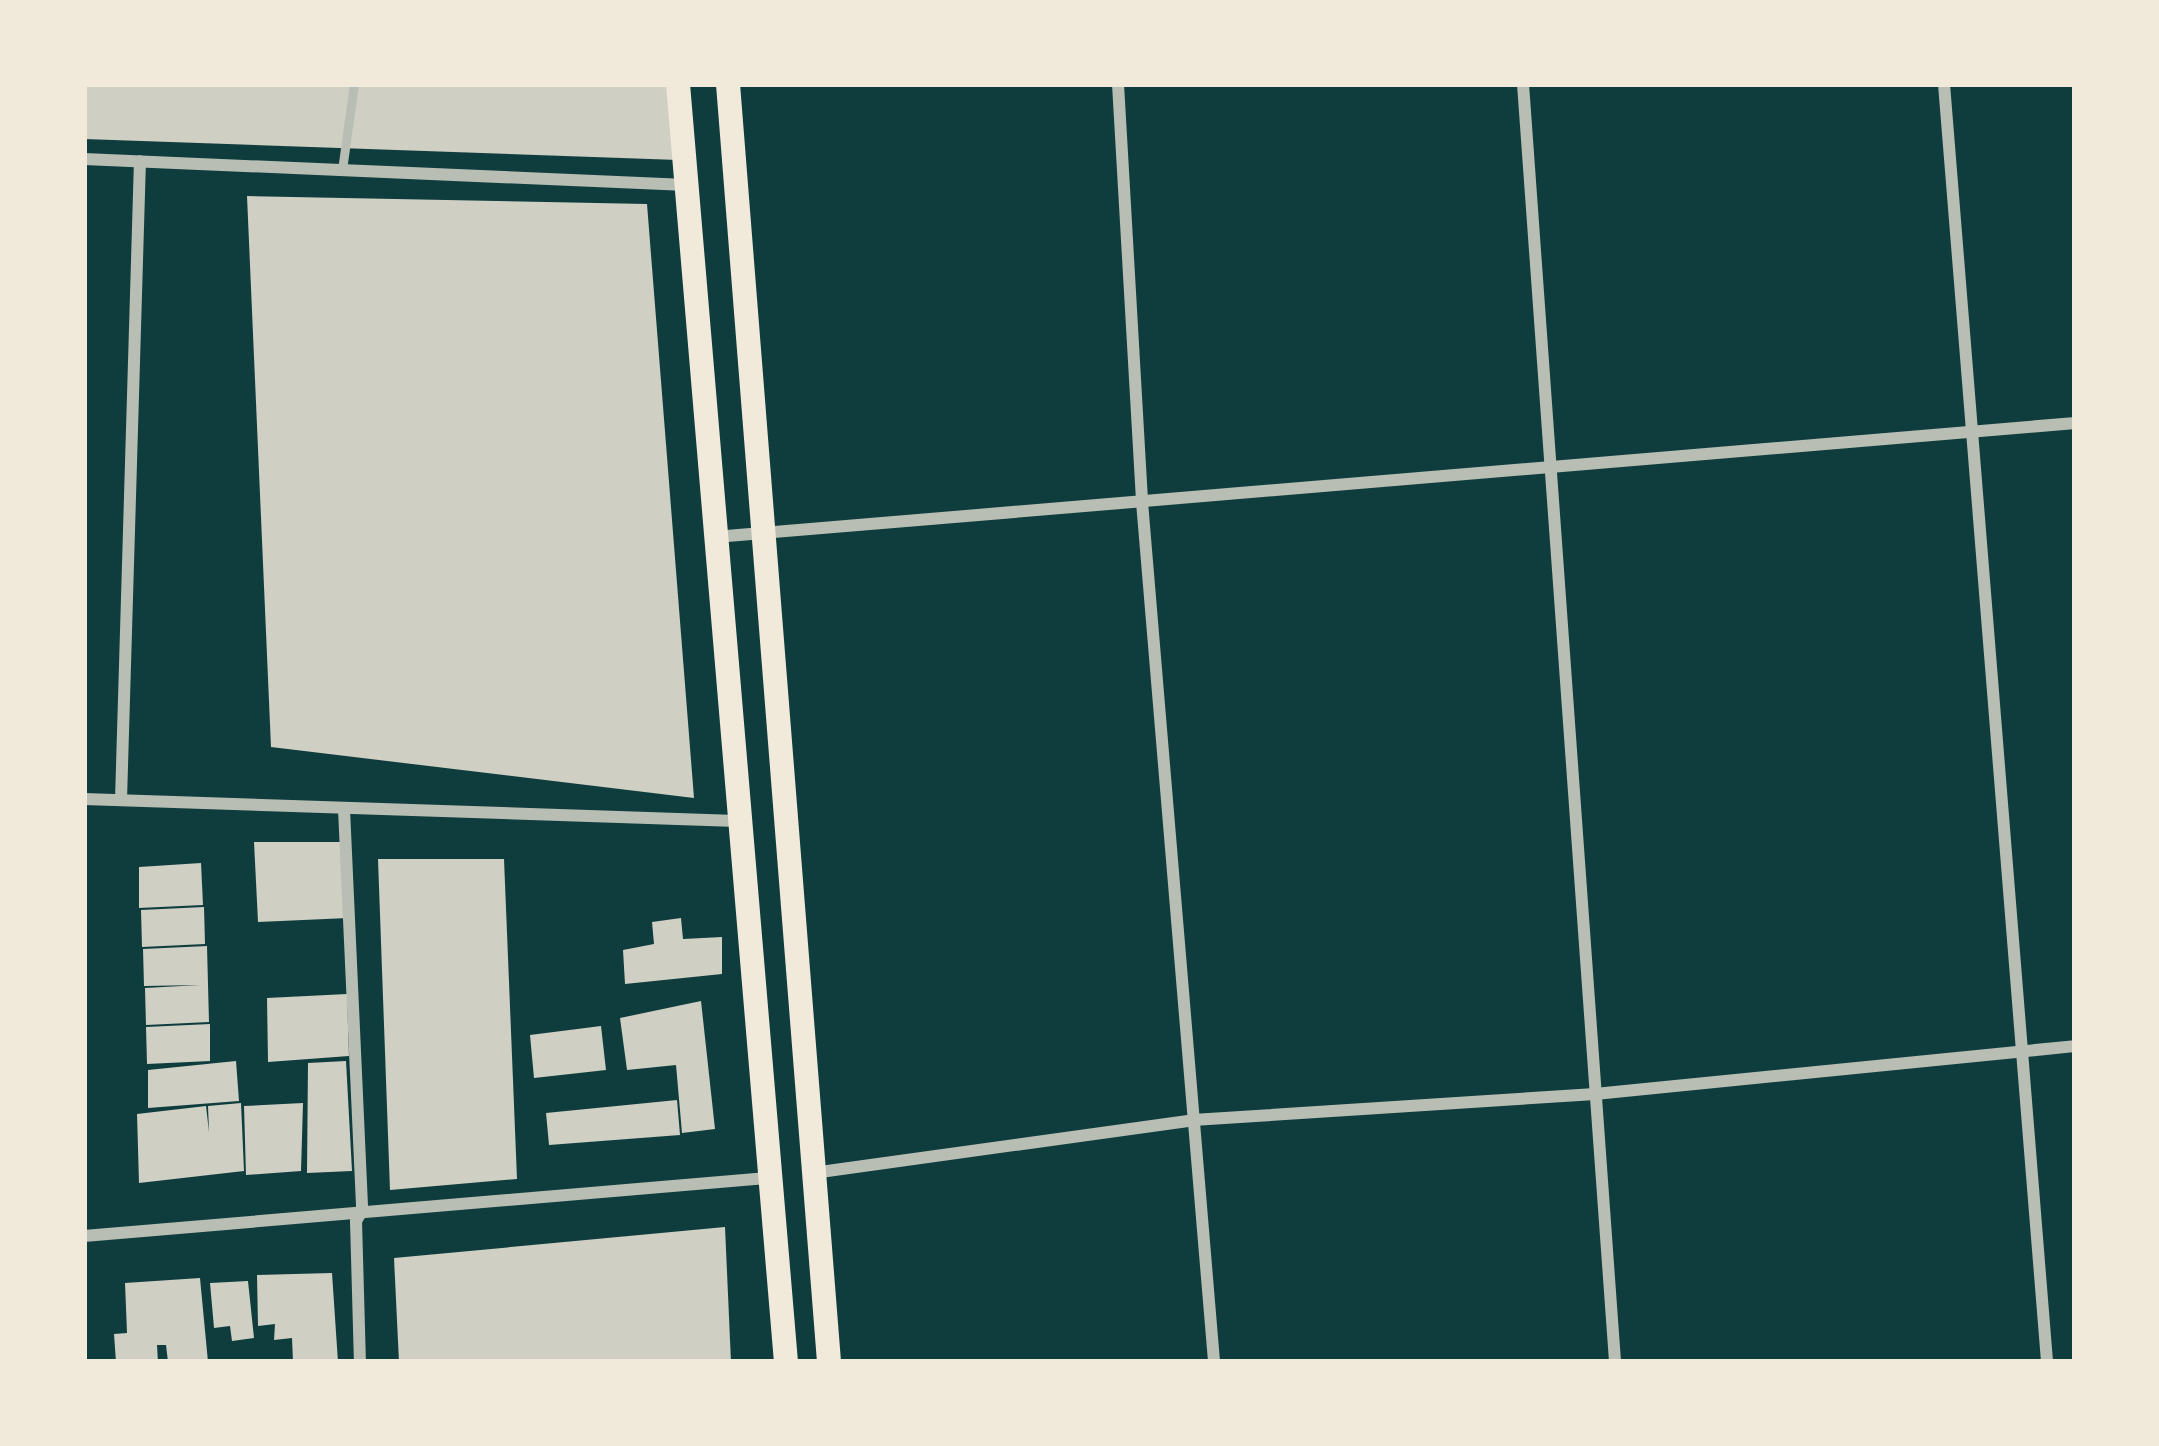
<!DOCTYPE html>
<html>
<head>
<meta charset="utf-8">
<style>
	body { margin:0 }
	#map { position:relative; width:2159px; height:1446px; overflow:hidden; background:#0f3d3e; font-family:"Golos Text",sans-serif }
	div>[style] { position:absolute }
	.building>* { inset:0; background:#cfcfc3 }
	.service>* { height:9px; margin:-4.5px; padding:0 4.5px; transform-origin:4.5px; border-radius:4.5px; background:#b8beb3 }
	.minor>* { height:12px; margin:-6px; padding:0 6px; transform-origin:6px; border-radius:6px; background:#b8beb3 }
	.secondary>* { height:24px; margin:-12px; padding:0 12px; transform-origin:12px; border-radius:12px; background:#f1e9da }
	span { translate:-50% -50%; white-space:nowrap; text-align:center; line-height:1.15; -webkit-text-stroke:9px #f1e9da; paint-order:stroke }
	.frame { position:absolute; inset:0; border:87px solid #f1e9da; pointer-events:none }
</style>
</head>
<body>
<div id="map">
	<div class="building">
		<div style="clip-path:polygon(84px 84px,672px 84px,678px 160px,84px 139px)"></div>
		<div style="clip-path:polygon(247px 196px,647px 204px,694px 798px,271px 747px)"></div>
		<div style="clip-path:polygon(254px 842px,342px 842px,348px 918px,258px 922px)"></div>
		<div style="clip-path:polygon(378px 859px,504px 859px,517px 1179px,390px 1190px)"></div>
		<div style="clip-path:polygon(201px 863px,203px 905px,139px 908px,139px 867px)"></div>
		<div style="clip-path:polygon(204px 907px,205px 944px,142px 947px,141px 910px)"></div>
		<div style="clip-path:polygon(681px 918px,683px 939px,722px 937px,722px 974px,625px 984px,623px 950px,654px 944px,652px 922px)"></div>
		<div style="clip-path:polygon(207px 946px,209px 1022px,146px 1025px,145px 988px,200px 985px,144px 986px,143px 949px)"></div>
		<div style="clip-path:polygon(347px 994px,349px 1056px,268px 1062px,267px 998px)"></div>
		<div style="clip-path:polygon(701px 1001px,715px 1129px,682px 1133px,676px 1065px,627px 1070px,620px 1018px)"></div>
		<div style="clip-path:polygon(210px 1024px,210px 1061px,147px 1064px,146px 1027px)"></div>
		<div style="clip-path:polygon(601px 1026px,606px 1070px,534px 1078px,530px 1035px)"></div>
		<div style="clip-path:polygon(236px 1061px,239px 1101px,148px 1108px,148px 1070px)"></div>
		<div style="clip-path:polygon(346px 1061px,352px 1171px,307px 1173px,308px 1063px)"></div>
		<div style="clip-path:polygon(677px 1100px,680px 1135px,549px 1145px,546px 1113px)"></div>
		<div style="clip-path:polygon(241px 1103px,244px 1171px,139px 1183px,137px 1114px,206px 1106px,209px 1132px,208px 1106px)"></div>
		<div style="clip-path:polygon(303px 1103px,301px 1171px,246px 1175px,244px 1106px)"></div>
		<div style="clip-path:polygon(725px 1227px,731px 1362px,399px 1362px,394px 1258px)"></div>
		<div style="clip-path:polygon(332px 1273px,338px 1362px,293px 1362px,292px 1338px,274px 1340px,275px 1324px,258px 1326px,257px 1275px)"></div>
		<div style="clip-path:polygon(200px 1278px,208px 1362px,168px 1362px,166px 1345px,157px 1345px,158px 1362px,116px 1362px,114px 1334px,127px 1333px,125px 1283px)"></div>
		<div style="clip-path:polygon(248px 1281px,254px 1338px,232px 1341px,230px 1326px,214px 1328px,210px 1283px)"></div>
	</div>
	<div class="service">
		<div style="left:342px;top:170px;width:87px;rotate:-82.1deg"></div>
	</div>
	<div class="minor">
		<div style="left:1118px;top:84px;width:419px;rotate:86.7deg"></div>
		<div style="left:1142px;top:502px;width:863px;rotate:85.21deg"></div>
		<div style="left:1523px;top:84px;width:1281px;rotate:85.88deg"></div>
		<div style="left:1944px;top:84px;width:1282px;rotate:85.39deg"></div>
		<div style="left:84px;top:159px;width:603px;rotate:2.47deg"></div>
		<div style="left:715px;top:537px;width:1365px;rotate:-4.79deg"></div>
		<div style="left:84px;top:799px;width:653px;rotate:1.93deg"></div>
		<div style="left:121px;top:800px;width:639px;rotate:-88.3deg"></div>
		<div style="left:344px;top:809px;width:402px;rotate:87.4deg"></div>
		<div style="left:362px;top:1211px;width:12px;rotate:121deg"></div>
		<div style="left:356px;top:1221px;width:141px;rotate:88.4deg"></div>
		<div style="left:813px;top:1173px;width:384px;rotate:-7.9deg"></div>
		<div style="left:1193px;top:1120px;width:403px;rotate:-3.7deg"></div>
		<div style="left:1595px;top:1094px;width:482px;rotate:-5.7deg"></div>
		<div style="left:84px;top:1236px;width:686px;rotate:-4.85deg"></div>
	</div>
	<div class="secondary">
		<div style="left:678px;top:84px;width:1283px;rotate:85.17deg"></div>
		<div style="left:728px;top:84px;width:1282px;rotate:85.48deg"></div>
	</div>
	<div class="frame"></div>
</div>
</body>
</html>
